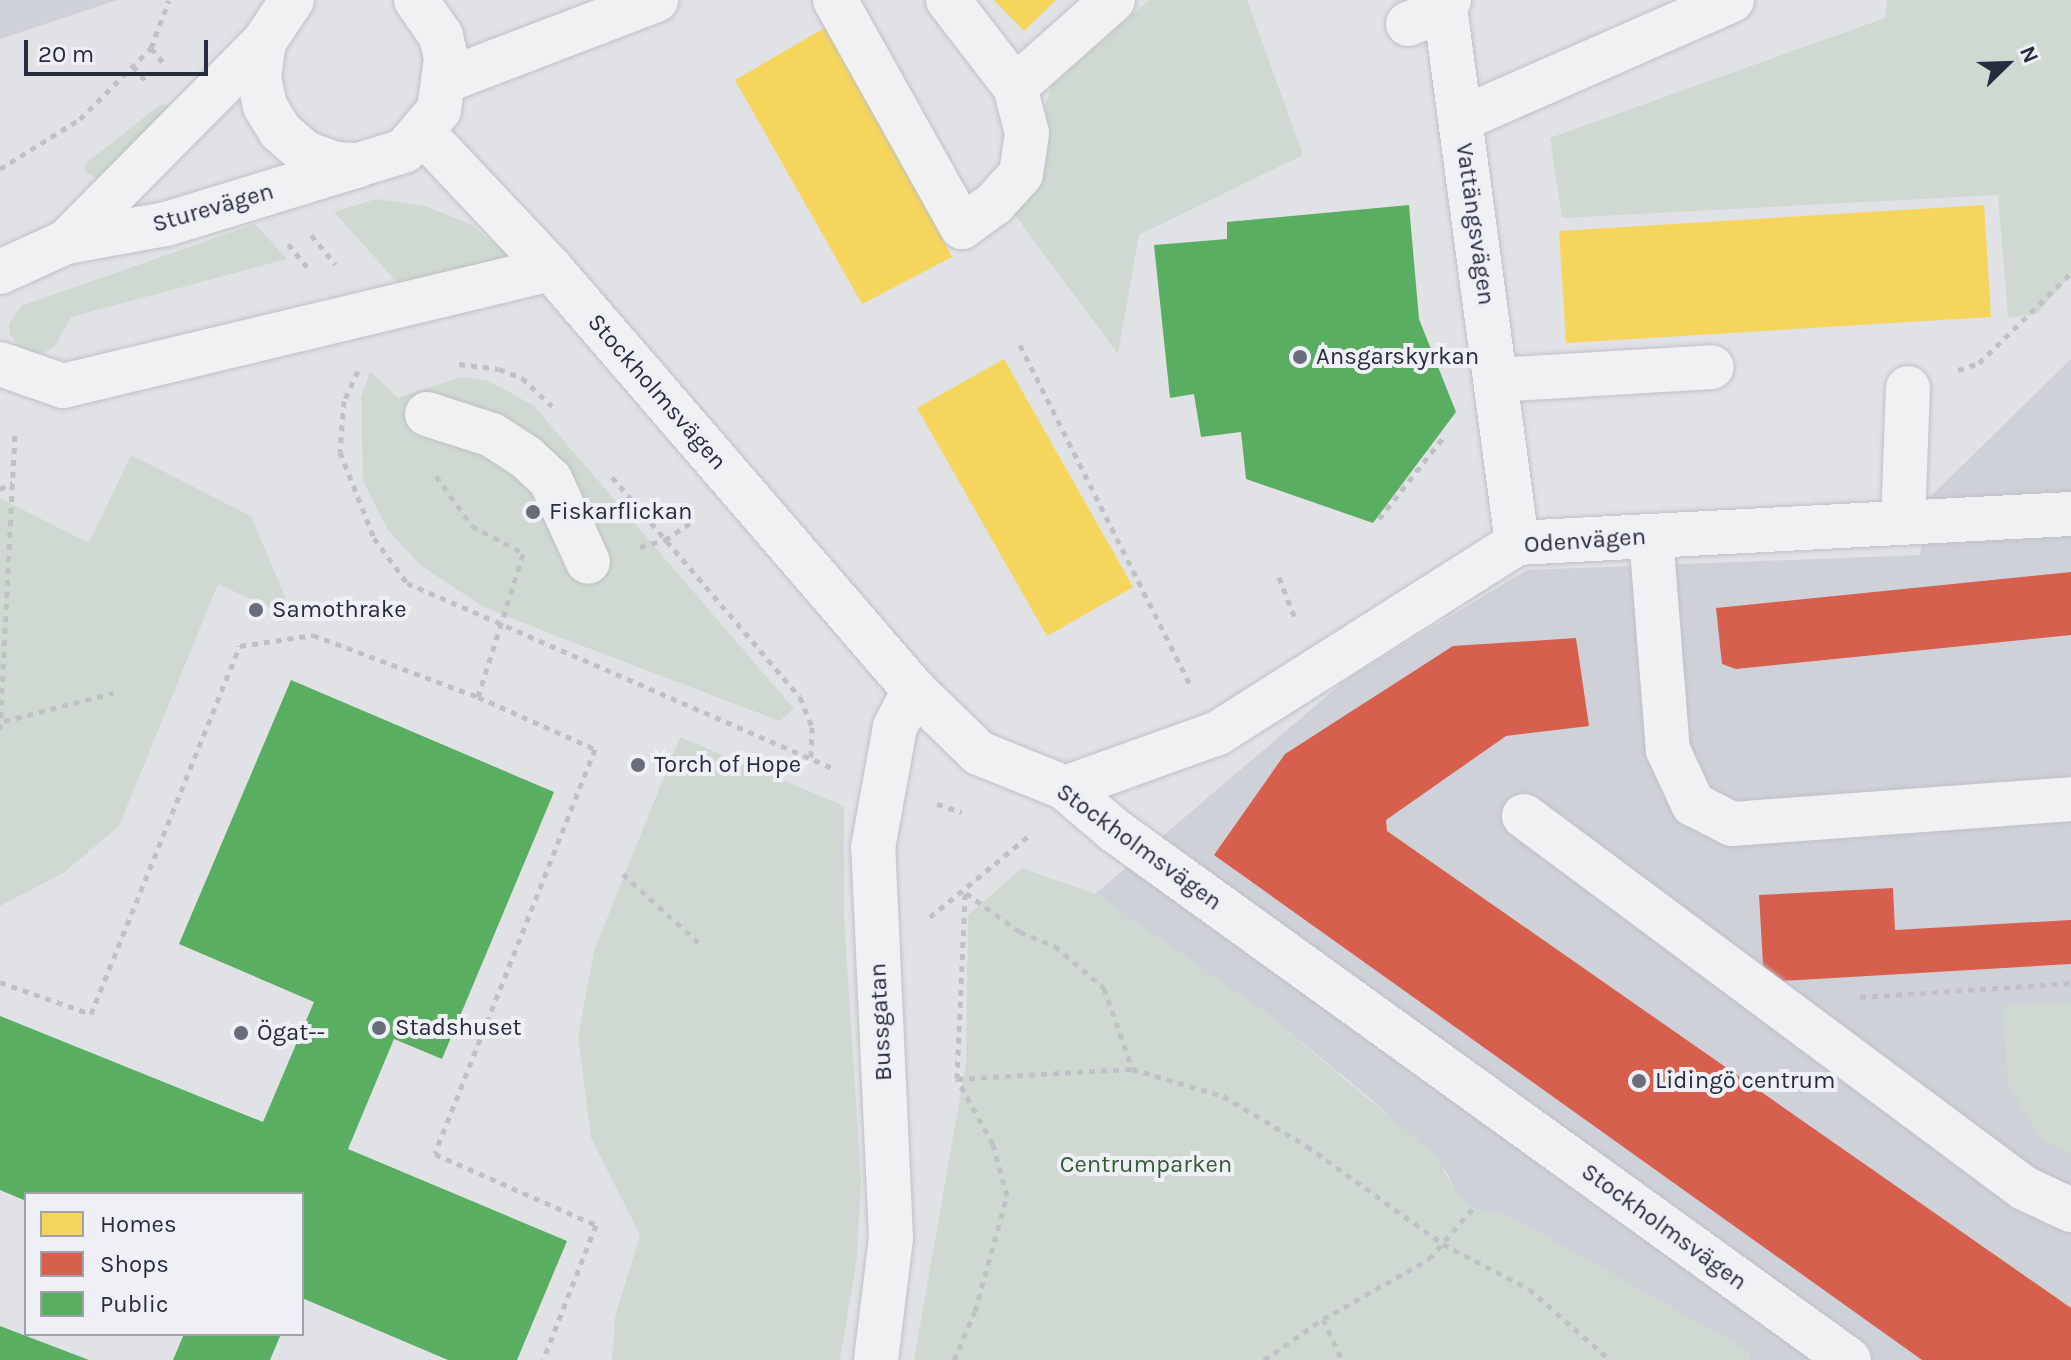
<!DOCTYPE html>
<html>
<head>
<meta charset="utf-8">
<style>
	body { margin:0 }
	#map { position:relative; width:2071px; height:1360px; overflow:hidden; background:#e1e2e6; font-family:Karla,sans-serif }
	div>[style] { position:absolute }
	.built>* { inset:0; background:#cfd1d9 }
	.green>* { inset:0; background:#d0d9d1 }
	.homes>* { inset:0; background:#f6d55c }
	.shops>* { inset:0; background:#d6604d }
	.public>* { inset:0; background:#5aae61 }
	.path>* { height:5px; margin-top:-2.5px; transform-origin:0; background:repeating-linear-gradient(90deg,#c0c1c7 0 6px,transparent 0 12px) }
	.roads { filter:drop-shadow(0 0 2px #bfc0c4) drop-shadow(0 0 2px #bfc0c4) }
	.minor>* { height:44px; margin:-22px; padding:0 22px; transform-origin:22px; border-radius:22px; background:#f1f1f3 }
	.dots>* { width:22px; height:22px; translate:-50% -50%; box-sizing:border-box; border:4px solid #eff0f6; border-radius:50% }
	span { translate:-50% -50%; white-space:nowrap; text-align:center; line-height:1.15; -webkit-text-stroke:8px #eff0f6; paint-order:stroke }
	.street-label { font-size:24px; color:#282c3f }
	.poi-label { font-size:24px; color:#282c3f }
	.left { translate:0 -50%; text-align:left }
	.park-label { font-size:24px; color:#365b36 }
	.legend { position:absolute; left:24px; top:1192px; width:280px; height:144px; box-sizing:border-box; background:#eff0f6; border:2px solid #9fa2ad; margin:0; padding:10px 14px; list-style:none; font-size:24px; color:#282c3f }
	.legend li { display:flex; align-items:center; gap:16px; height:40px }
	.legend b { width:40px; border:2px solid #9fa2ad }
	.north { position:absolute; left:1967px; top:24px; width:80px; height:80px; -webkit-text-stroke:6px #eff0f6; paint-order:stroke; rotate:67deg; font-size:22px; font-weight:700; line-height:32px; text-align:center; color:#282c3f }
	.north::after { content:''; display:block; margin:auto; width:28px; height:36px; background:#282c3f; clip-path:polygon(50% 0,100% 100%,50% 72%,0 100%) }
	.scale { position:absolute; left:24px; top:40px; width:184px; height:36px; box-sizing:border-box; border:4px solid #282c3f; border-top:0; padding-left:10px; font-size:24px; line-height:28px; white-space:nowrap; color:#282c3f; -webkit-text-stroke:6px #eff0f6; paint-order:stroke }
</style>
</head>
<body>
<div id="map">
	<div class="built">
		<div style="clip-path:polygon(0 0,117px 0,0 39px)"></div>
		<div style="clip-path:polygon(2071px 359px,2071px 1360px,1748px 1360px,1749px 1352px,1511px 1217px,1473px 1208px,1456px 1193px,1446px 1171px,1370px 1098px,1267px 1014px,1095px 894px,1348px 678px,1527px 570px,1920px 555px,1930px 497px)"></div>
	</div>
	<div class="green">
		<div style="clip-path:polygon(1149px 0,1247px 0,1303px 155px,1139px 235px,1118px 354px,1015px 215px,1051px 86px)"></div>
		<div style="clip-path:polygon(1887px 0,2071px 0,2071px 275px,2037px 314px,2008px 318px,1998px 195px,1562px 218px,1550px 138px,1885px 18px)"></div>
		<div style="clip-path:polygon(188px 103px,101px 180px,85px 172px,85px 164px,160px 105px)"></div>
		<div style="clip-path:polygon(376px 199px,425px 206px,472px 225px,513px 260px,403px 289px,334px 212px)"></div>
		<div style="clip-path:polygon(255px 224px,287px 259px,71px 317px,55px 346px,44px 353px,22px 351px,10px 334px,9px 324px,21px 306px)"></div>
		<div style="clip-path:polygon(370px 371px,398px 398px,461px 377px,489px 381px,534px 406px,794px 709px,780px 721px,559px 637px,482px 606px,420px 565px,388px 530px,363px 481px,361px 398px)"></div>
		<div style="clip-path:polygon(131px 455px,251px 516px,287px 602px,271px 608px,218px 584px,119px 826px,65px 872px,0 906px,0 498px,89px 543px)"></div>
		<div style="clip-path:polygon(680px 737px,844px 806px,844px 918px,861px 1181px,857px 1258px,840px 1360px,612px 1360px,615px 1317px,640px 1235px,591px 1138px,578px 1037px,594px 951px)"></div>
		<div style="clip-path:polygon(1022px 868px,1095px 894px,1267px 1014px,1436px 1156px,1456px 1193px,1473px 1208px,1511px 1217px,1749px 1352px,1748px 1360px,914px 1360px,966px 1063px,968px 915px)"></div>
		<div style="clip-path:polygon(2071px 1002px,2071px 1155px,2042px 1140px,2008px 1084px,2003px 1006px)"></div>
	</div>
	<div class="homes">
		<div style="clip-path:polygon(994px 0,1056px 0,1024px 31px)"></div>
		<div style="clip-path:polygon(828px 26px,952px 257px,862px 304px,735px 80px)"></div>
		<div style="clip-path:polygon(1984px 205px,1991px 317px,1566px 343px,1559px 231px)"></div>
		<div style="clip-path:polygon(1004px 359px,1133px 587px,1047px 636px,917px 408px)"></div>
	</div>
	<div class="shops">
		<div style="clip-path:polygon(2071px 572px,2071px 635px,1736px 669px,1722px 664px,1716px 608px)"></div>
		<div style="clip-path:polygon(1576px 638px,1589px 726px,1506px 736px,1386px 820px,1387px 831px,2071px 1308px,2071px 1360px,1922px 1360px,1214px 855px,1285px 754px,1453px 646px)"></div>
		<div style="clip-path:polygon(1893px 888px,1895px 930px,2071px 920px,2071px 964px,1764px 982px,1759px 895px)"></div>
	</div>
	<div class="public">
		<div style="clip-path:polygon(1409px 205px,1419px 319px,1456px 412px,1373px 523px,1246px 479px,1241px 432px,1201px 437px,1194px 394px,1170px 398px,1154px 245px,1227px 239px,1227px 222px)"></div>
		<div style="clip-path:polygon(291px 680px,554px 792px,442px 1059px,394px 1039px,348px 1149px,567px 1241px,517px 1360px,448px 1360px,302px 1298px,302px 1194px,26px 1194px,26px 1201px,0 1190px,0 1016px,263px 1122px,314px 1002px,179px 944px)"></div>
		<div style="clip-path:polygon(0 1326px,89px 1360px,0 1360px)"></div>
		<div style="clip-path:polygon(184px 1334px,281px 1334px,270px 1360px,173px 1360px)"></div>
	</div>
	<div class="path">
		<div style="left:151px;top:48px;width:23px;rotate:50deg"></div>
		<div style="left:133px;top:66px;width:23px;rotate:50deg"></div>
		<div style="left:0;top:169px;width:94px;rotate:-32deg"></div>
		<div style="left:80px;top:119px;width:100px;rotate:-45deg"></div>
		<div style="left:151px;top:48px;width:51px;rotate:-69.4deg"></div>
		<div style="left:311px;top:235px;width:38px;rotate:50deg"></div>
		<div style="left:288px;top:244px;width:34px;rotate:50deg"></div>
		<div style="left:1020px;top:345px;width:379px;rotate:63.4deg"></div>
		<div style="left:459px;top:364px;width:40px;rotate:7.1deg"></div>
		<div style="left:499px;top:369px;width:25px;rotate:21deg"></div>
		<div style="left:522px;top:378px;width:41px;rotate:43deg"></div>
		<div style="left:1958px;top:370px;width:22px;rotate:-18deg"></div>
		<div style="left:1979px;top:363px;width:129px;rotate:-44.4deg"></div>
		<div style="left:358px;top:371px;width:33px;rotate:115deg"></div>
		<div style="left:344px;top:401px;width:51px;rotate:94.5deg"></div>
		<div style="left:340px;top:452px;width:92px;rotate:68.4deg"></div>
		<div style="left:374px;top:538px;width:56px;rotate:53.7deg"></div>
		<div style="left:407px;top:583px;width:464px;rotate:23.5deg"></div>
		<div style="left:436px;top:476px;width:62px;rotate:54.2deg"></div>
		<div style="left:472px;top:526px;width:60px;rotate:27.8deg"></div>
		<div style="left:612px;top:477px;width:289px;rotate:49.5deg"></div>
		<div style="left:800px;top:697px;width:32px;rotate:68deg"></div>
		<div style="left:812px;top:727px;width:34px;rotate:92deg"></div>
		<div style="left:0;top:489px;width:14px;rotate:-25deg"></div>
		<div style="left:1379px;top:519px;width:108px;rotate:-51.8deg"></div>
		<div style="left:640px;top:547px;width:26px;rotate:-16deg"></div>
		<div style="left:665px;top:540px;width:36px;rotate:-34deg"></div>
		<div style="left:1279px;top:577px;width:47px;rotate:68.9deg"></div>
		<div style="left:478px;top:697px;width:150px;rotate:-72.5deg"></div>
		<div style="left:4px;top:721px;width:113px;rotate:-14.4deg"></div>
		<div style="left:0;top:729px;width:295px;rotate:-87.1deg"></div>
		<div style="left:937px;top:804px;width:26px;rotate:18deg"></div>
		<div style="left:623px;top:874px;width:107px;rotate:42.3deg"></div>
		<div style="left:966px;top:893px;width:67px;rotate:35.8deg"></div>
		<div style="left:1020px;top:932px;width:38px;rotate:22deg"></div>
		<div style="left:1055px;top:946px;width:65px;rotate:40.6deg"></div>
		<div style="left:1104px;top:988px;width:85px;rotate:70.7deg"></div>
		<div style="left:930px;top:917px;width:129px;rotate:-39.4deg"></div>
		<div style="left:0;top:982px;width:96px;rotate:19.4deg"></div>
		<div style="left:91px;top:1014px;width:397px;rotate:-68deg"></div>
		<div style="left:240px;top:646px;width:74px;rotate:-8.6deg"></div>
		<div style="left:313px;top:635px;width:176px;rotate:20.6deg"></div>
		<div style="left:478px;top:697px;width:128px;rotate:24deg"></div>
		<div style="left:595px;top:749px;width:435px;rotate:111.6deg"></div>
		<div style="left:435px;top:1154px;width:176px;rotate:23.8deg"></div>
		<div style="left:596px;top:1225px;width:145px;rotate:111.4deg"></div>
		<div style="left:1860px;top:997px;width:211px;rotate:-3.8deg"></div>
		<div style="left:957px;top:1079px;width:175px;rotate:-3.3deg"></div>
		<div style="left:1132px;top:1069px;width:95px;rotate:16.5deg"></div>
		<div style="left:1223px;top:1096px;width:98px;rotate:30.8deg"></div>
		<div style="left:1307px;top:1146px;width:168px;rotate:35.8deg"></div>
		<div style="left:1443px;top:1244px;width:97px;rotate:27.6deg"></div>
		<div style="left:1529px;top:1289px;width:108px;rotate:41.2deg"></div>
		<div style="left:1323px;top:1319px;width:45px;rotate:65.1deg"></div>
		<div style="left:954px;top:1360px;width:53px;rotate:-66.8deg"></div>
		<div style="left:975px;top:1311px;width:119px;rotate:-74.5deg"></div>
		<div style="left:1007px;top:1196px;width:54px;rotate:-105.1deg"></div>
		<div style="left:993px;top:1144px;width:74px;rotate:-119deg"></div>
		<div style="left:957px;top:1079px;width:186px;rotate:-87.5deg"></div>
		<div style="left:1264px;top:1360px;width:72px;rotate:-34.8deg"></div>
		<div style="left:1323px;top:1319px;width:122px;rotate:-29.5deg"></div>
		<div style="left:1429px;top:1259px;width:67px;rotate:-49.2deg"></div>
	</div>
	<div class="roads">
		<div class="minor">
			<div style="left:292px;top:0;width:50px;rotate:123.7deg"></div>
			<div style="left:264px;top:42px;width:36px;rotate:98deg"></div>
			<div style="left:259px;top:78px;width:29px;rotate:78deg"></div>
			<div style="left:265px;top:106px;width:29px;rotate:59deg"></div>
			<div style="left:280px;top:131px;width:33px;rotate:41deg"></div>
			<div style="left:305px;top:153px;width:33px;rotate:20deg"></div>
			<div style="left:336px;top:164px;width:22px;rotate:3deg"></div>
			<div style="left:358px;top:165px;width:48px;rotate:-16.9deg"></div>
			<div style="left:404px;top:151px;width:54px;rotate:-49.5deg"></div>
			<div style="left:439px;top:110px;width:52px;rotate:-82.3deg"></div>
			<div style="left:446px;top:58px;width:23px;rotate:-103deg"></div>
			<div style="left:441px;top:36px;width:44px;rotate:-124.8deg"></div>
			<div style="left:835px;top:0;width:260px;rotate:60.8deg"></div>
			<div style="left:962px;top:227px;width:39px;rotate:-36deg"></div>
			<div style="left:994px;top:204px;width:40px;rotate:-48deg"></div>
			<div style="left:1021px;top:174px;width:41px;rotate:-81.7deg"></div>
			<div style="left:1027px;top:133px;width:48px;rotate:-104.6deg"></div>
			<div style="left:948px;top:0;width:110px;rotate:52.4deg"></div>
			<div style="left:1015px;top:87px;width:131px;rotate:-41.6deg"></div>
			<div style="left:1444px;top:0;width:548px;rotate:82.34deg"></div>
			<div style="left:1408px;top:24px;width:40px;rotate:-22deg"></div>
			<div style="left:1445px;top:9px;width:10px;rotate:-66deg"></div>
			<div style="left:447px;top:80px;width:224px;rotate:-20.9deg"></div>
			<div style="left:1461px;top:119px;width:296px;rotate:-23.7deg"></div>
			<div style="left:424px;top:134px;width:185px;rotate:46.7deg"></div>
			<div style="left:551px;top:269px;width:556px;rotate:49.23deg"></div>
			<div style="left:914px;top:690px;width:91px;rotate:44.1deg"></div>
			<div style="left:979px;top:753px;width:93px;rotate:22.1deg"></div>
			<div style="left:1065px;top:788px;width:65px;rotate:40.6deg"></div>
			<div style="left:1114px;top:830px;width:906px;rotate:35.79deg"></div>
			<div style="left:66px;top:242px;width:281px;rotate:-45.3deg"></div>
			<div style="left:0;top:272px;width:72px;rotate:-24.4deg"></div>
			<div style="left:66px;top:242px;width:102px;rotate:-10.2deg"></div>
			<div style="left:166px;top:224px;width:199px;rotate:-17deg"></div>
			<div style="left:0;top:364px;width:67px;rotate:19.2deg"></div>
			<div style="left:63px;top:386px;width:502px;rotate:-13.48deg"></div>
			<div style="left:1496px;top:380px;width:216px;rotate:-3.4deg"></div>
			<div style="left:427px;top:414px;width:68px;rotate:17.9deg"></div>
			<div style="left:492px;top:435px;width:40px;rotate:32.9deg"></div>
			<div style="left:526px;top:457px;width:33px;rotate:43deg"></div>
			<div style="left:550px;top:479px;width:91px;rotate:65.4deg"></div>
			<div style="left:1903px;top:523px;width:135px;rotate:-87.9deg"></div>
			<div style="left:1651px;top:536px;width:215px;rotate:85.5deg"></div>
			<div style="left:1668px;top:750px;width:60px;rotate:65.2deg"></div>
			<div style="left:1693px;top:804px;width:44px;rotate:27.1deg"></div>
			<div style="left:1732px;top:824px;width:340px;rotate:-4.2deg"></div>
			<div style="left:1065px;top:788px;width:163px;rotate:-19.8deg"></div>
			<div style="left:1218px;top:733px;width:354px;rotate:-32.4deg"></div>
			<div style="left:1517px;top:543px;width:555px;rotate:-3deg"></div>
			<div style="left:1524px;top:816px;width:623px;rotate:36.65deg"></div>
			<div style="left:2024px;top:1188px;width:52px;rotate:25.1deg"></div>
			<div style="left:876px;top:1360px;width:123px;rotate:-83deg"></div>
			<div style="left:891px;top:1238px;width:390px;rotate:-92.6deg"></div>
			<div style="left:873px;top:848px;width:123px;rotate:-79.7deg"></div>
			<div style="left:895px;top:727px;width:42px;rotate:-62.8deg"></div>
		</div>
	</div>
	<div class="dots">
		<div style="left:1300px;top:357px;background:#696c79"></div>
		<div style="left:533px;top:512px;background:#696c79"></div>
		<div style="left:256px;top:610px;background:#696c79"></div>
		<div style="left:638px;top:765px;background:#696c79"></div>
		<div style="left:379px;top:1028px;background:#696c79"></div>
		<div style="left:241px;top:1033px;background:#696c79"></div>
		<div style="left:1639px;top:1081px;background:#696c79"></div>
	</div>
	<div class="street-label">
		<span style="left:213px;top:208px;rotate:-16deg">Sturevägen</span>
		<span style="left:1475px;top:224px;rotate:82deg">Vattängsvägen</span>
		<span style="left:657px;top:392px;rotate:49deg">Stockholmsvägen</span>
		<span style="left:1585px;top:541px;rotate:-4deg">Odenvägen</span>
		<span style="left:1139px;top:847px;rotate:36deg">Stockholmsvägen</span>
		<span style="left:881px;top:1022px;rotate:-93deg">Bussgatan</span>
		<span style="left:1664px;top:1227px;rotate:36deg">Stockholmsvägen</span>
	</div>
	<div class="poi-label">
		<span class="left" style="left:1316px;top:357px">Ansgarskyrkan</span>
		<span class="left" style="left:549px;top:512px">Fiskarflickan</span>
		<span class="left" style="left:272px;top:610px">Samothrake</span>
		<span class="left" style="left:654px;top:765px">Torch of Hope</span>
		<span class="left" style="left:395px;top:1028px">Stadshuset</span>
		<span class="left" style="left:257px;top:1033px">Ögat--</span>
		<span class="left" style="left:1655px;top:1081px">Lidingö centrum</span>
	</div>
	<div class="park-label">
		<span style="left:1146px;top:1165px">Centrumparken</span>
	</div>
	<ul class="legend">
	<li><b style="height:22px;background:#f6d55c"></b>Homes</li>
	<li><b style="height:22px;background:#d6604d"></b>Shops</li>
	<li><b style="height:22px;background:#5aae61"></b>Public</li>
	</ul>
	<div class="north">N</div>
	<div class="scale">20 m</div>
</div>
</body>
</html>
